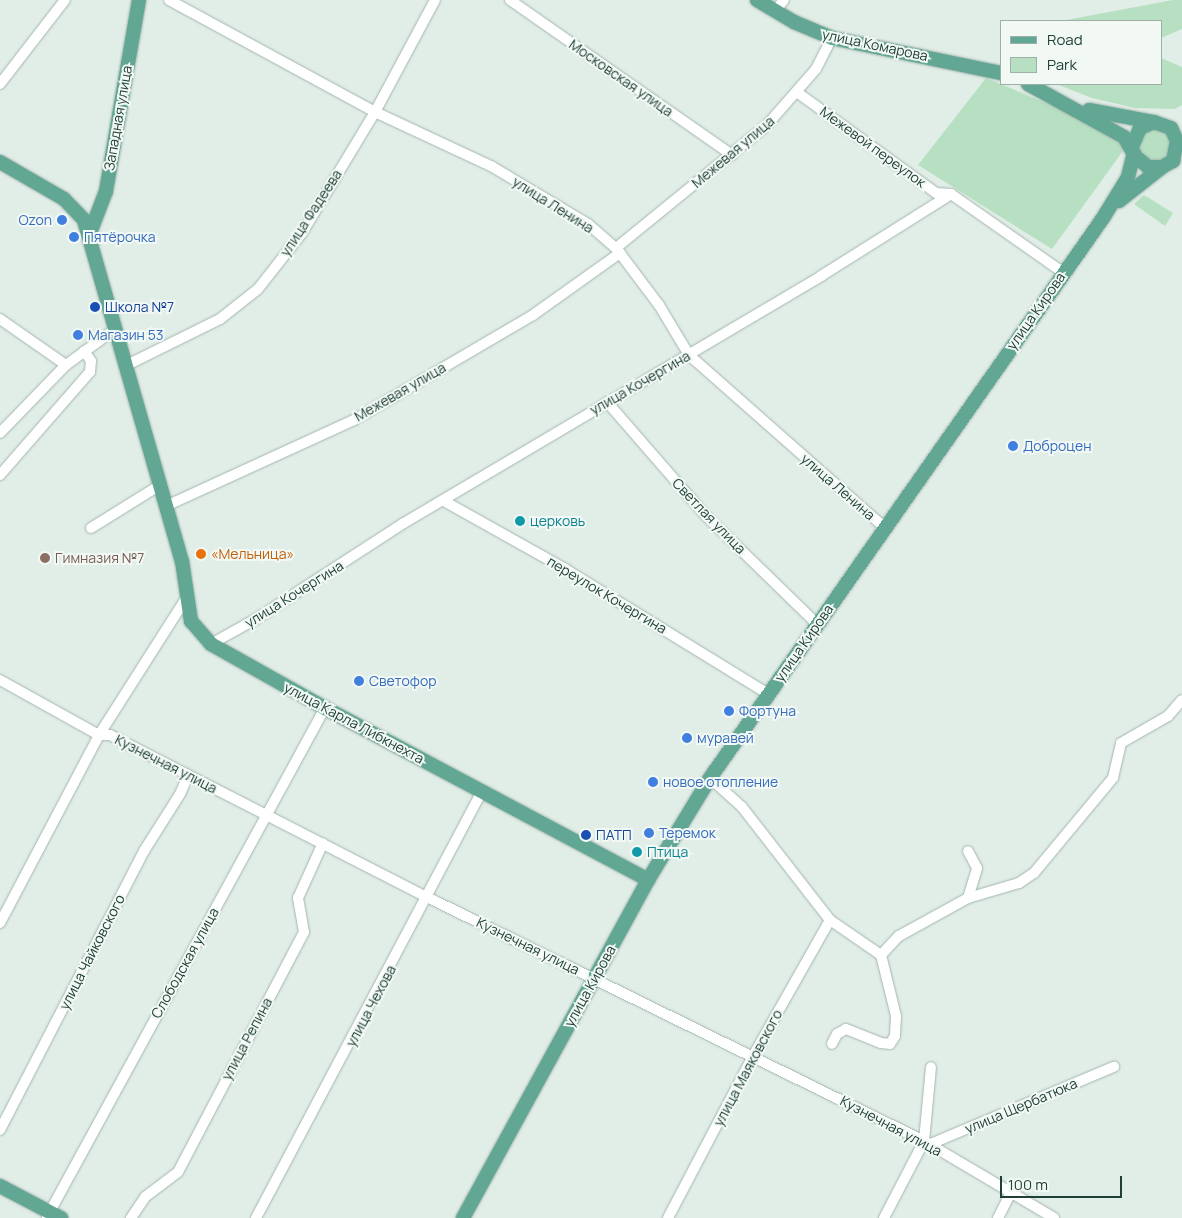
<!DOCTYPE html>
<html>
<head>
<meta charset="utf-8">
<style>
	body { margin:0 }
	#map { position:relative; width:1182px; height:1218px; overflow:hidden; background:#e1ede7; font-family:Manrope,sans-serif }
	div>[style] { position:absolute }
	.green>* { inset:0; background:#b7e0c2 }
	.roads { filter:drop-shadow(0 0 1px #a3b6ae) drop-shadow(0 0 1px #a3b6ae) }
	.minor>* { height:10px; margin:-5px; padding:0 5px; transform-origin:5px; border-radius:5px; background:#fff }
	.major>* { height:14px; margin:-7px; padding:0 7px; transform-origin:7px; border-radius:7px; background:#61a794 }
	.dots>* { width:14px; height:14px; translate:-50% -50%; box-sizing:border-box; border:2px solid #f2f9f5; border-radius:50% }
	span { translate:-50% -50%; white-space:nowrap; text-align:center; line-height:1.15; -webkit-text-stroke:4px #f2f9f5; paint-order:stroke }
	.street-label { font-size:14px; color:#1f4036 }
	.shop-label { font-size:14px; color:#366cbe }
	.right { translate:-100% -50%; text-align:right }
	.left { translate:0 -50%; text-align:left }
	.transit-label { font-size:14px; color:#164399 }
	.culture-label { font-size:14px; color:#0d838f }
	.food-label { font-size:14px; color:#c56008 }
	.education-label { font-size:14px; color:#785e54 }
	.legend { position:absolute; left:1000px; top:20px; width:162px; height:65px; box-sizing:border-box; background:#f2f9f5; border:1px solid #9eafa9; margin:0; padding:6px 9px; list-style:none; font-size:15px; color:#1f4036 }
	.legend li { display:flex; align-items:center; gap:10px; height:25px }
	.legend b { width:25px; border:1px solid #9eafa9 }
	.scale { position:absolute; left:1000px; top:1176px; width:122px; height:22px; box-sizing:border-box; border:2px solid #1f4036; border-top:0; padding-left:6px; font-size:15px; line-height:18px; white-space:nowrap; color:#1f4036; -webkit-text-stroke:4px #f2f9f5; paint-order:stroke }
</style>
</head>
<body>
<div id="map">
	<div class="green">
		<div style="clip-path:polygon(1173px 0,1182px 0,1182px 29px,1161px 38px,1161px 21px,1061px 21px)"></div>
		<div style="clip-path:polygon(1161px 58px,1182px 67px,1182px 105px,1175px 109px,1135px 108px,1092px 98px,1056px 84px,1161px 84px)"></div>
		<div style="clip-path:polygon(986px 78px,1063px 110px,1119px 143px,1123px 151px,1052px 249px,918px 165px)"></div>
		<div style="clip-path:polygon(1158px 127px,1170px 136px,1170px 156px,1154px 163px,1139px 154px,1137px 142px,1143px 132px)"></div>
		<div style="clip-path:polygon(1144px 195px,1173px 213px,1165px 226px,1134px 204px)"></div>
	</div>
	<div class="roads">
		<div class="minor">
			<div style="left:169px;top:0;width:234px;rotate:28.5deg"></div>
			<div style="left:375px;top:112px;width:128px;rotate:25deg"></div>
			<div style="left:491px;top:166px;width:113px;rotate:30.9deg"></div>
			<div style="left:588px;top:224px;width:37px;rotate:41deg"></div>
			<div style="left:616px;top:248px;width:71px;rotate:53deg"></div>
			<div style="left:659px;top:305px;width:58px;rotate:59deg"></div>
			<div style="left:689px;top:355px;width:260px;rotate:41.4deg"></div>
			<div style="left:510px;top:0;width:271px;rotate:34.9deg"></div>
			<div style="left:775px;top:11px;width:14px;rotate:-51deg"></div>
			<div style="left:0;top:84px;width:106px;rotate:-52.3deg"></div>
			<div style="left:798px;top:93px;width:170px;rotate:35.9deg"></div>
			<div style="left:936px;top:193px;width:15px;rotate:4deg"></div>
			<div style="left:616px;top:248px;width:195px;rotate:-39.2deg"></div>
			<div style="left:767px;top:125px;width:74px;rotate:-48.8deg"></div>
			<div style="left:816px;top:69px;width:35px;rotate:-63deg"></div>
			<div style="left:0;top:319px;width:80px;rotate:34.9deg"></div>
			<div style="left:125px;top:366px;width:106px;rotate:-26.3deg"></div>
			<div style="left:220px;top:319px;width:48px;rotate:-38.3deg"></div>
			<div style="left:258px;top:289px;width:71px;rotate:-51.8deg"></div>
			<div style="left:302px;top:233px;width:141px;rotate:-58.9deg"></div>
			<div style="left:375px;top:112px;width:127px;rotate:-61.8deg"></div>
			<div style="left:607px;top:402px;width:152px;rotate:49deg"></div>
			<div style="left:707px;top:517px;width:153px;rotate:44.2deg"></div>
			<div style="left:0;top:433px;width:95px;rotate:-45.9deg"></div>
			<div style="left:66px;top:365px;width:59px;rotate:-36.1deg"></div>
			<div style="left:0;top:475px;width:137px;rotate:-48.9deg"></div>
			<div style="left:90px;top:372px;width:11px;rotate:-85deg"></div>
			<div style="left:91px;top:361px;width:12px;rotate:-125deg"></div>
			<div style="left:444px;top:501px;width:139px;rotate:29.3deg"></div>
			<div style="left:565px;top:569px;width:238px;rotate:31.6deg"></div>
			<div style="left:166px;top:506px;width:207px;rotate:-24.6deg"></div>
			<div style="left:354px;top:420px;width:208px;rotate:-30.4deg"></div>
			<div style="left:533px;top:315px;width:107px;rotate:-35.5deg"></div>
			<div style="left:91px;top:528px;width:81px;rotate:-31.9deg"></div>
			<div style="left:211px;top:644px;width:51px;rotate:-29.1deg"></div>
			<div style="left:256px;top:619px;width:176px;rotate:-33deg"></div>
			<div style="left:404px;top:523px;width:485px;rotate:-30.6deg"></div>
			<div style="left:821px;top:276px;width:154px;rotate:-32.2deg"></div>
			<div style="left:951px;top:194px;width:138px;rotate:35deg"></div>
			<div style="left:0;top:680px;width:113px;rotate:29.1deg"></div>
			<div style="left:99px;top:735px;width:11px"></div>
			<div style="left:110px;top:735px;width:358px;rotate:27.1deg"></div>
			<div style="left:429px;top:898px;width:551px;rotate:26.15deg"></div>
			<div style="left:924px;top:1141px;width:151px;rotate:30.6deg"></div>
			<div style="left:710px;top:778px;width:43px;rotate:42.2deg"></div>
			<div style="left:742px;top:807px;width:143px;rotate:52.1deg"></div>
			<div style="left:830px;top:920px;width:62px;rotate:34.5deg"></div>
			<div style="left:881px;top:955px;width:63px;rotate:76.2deg"></div>
			<div style="left:896px;top:1016px;width:20px;rotate:93deg"></div>
			<div style="left:895px;top:1036px;width:9px;rotate:122deg"></div>
			<div style="left:890px;top:1044px;width:9px;rotate:-174deg"></div>
			<div style="left:881px;top:1043px;width:38px;rotate:-158deg"></div>
			<div style="left:846px;top:1029px;width:10px;rotate:151deg"></div>
			<div style="left:837px;top:1034px;width:11px;rotate:117deg"></div>
			<div style="left:968px;top:898px;width:31px;rotate:-73deg"></div>
			<div style="left:977px;top:868px;width:19px;rotate:-118deg"></div>
			<div style="left:0;top:923px;width:212px;rotate:-62.2deg"></div>
			<div style="left:99px;top:735px;width:164px;rotate:-57.5deg"></div>
			<div style="left:881px;top:955px;width:26px;rotate:-47deg"></div>
			<div style="left:899px;top:936px;width:79px;rotate:-28.8deg"></div>
			<div style="left:968px;top:898px;width:53px;rotate:-16.4deg"></div>
			<div style="left:1019px;top:883px;width:18px;rotate:-34deg"></div>
			<div style="left:1034px;top:873px;width:124px;rotate:-50.3deg"></div>
			<div style="left:1113px;top:778px;width:36px;rotate:-77deg"></div>
			<div style="left:1121px;top:743px;width:54px;rotate:-29.9deg"></div>
			<div style="left:1168px;top:716px;width:21px;rotate:-49deg"></div>
			<div style="left:0;top:1130px;width:314px;rotate:-62.7deg"></div>
			<div style="left:144px;top:851px;width:67px;rotate:-57.7deg"></div>
			<div style="left:180px;top:794px;width:20px;rotate:-66deg"></div>
			<div style="left:928px;top:1145px;width:202px;rotate:-22.8deg"></div>
			<div style="left:47px;top:1217px;width:580px;rotate:-61.36deg"></div>
			<div style="left:131px;top:1218px;width:25px;rotate:-56deg"></div>
			<div style="left:145px;top:1197px;width:41px;rotate:-37.1deg"></div>
			<div style="left:178px;top:1172px;width:271px;rotate:-62.3deg"></div>
			<div style="left:304px;top:932px;width:35px;rotate:-100deg"></div>
			<div style="left:298px;top:898px;width:60px;rotate:-65.6deg"></div>
			<div style="left:256px;top:1218px;width:482px;rotate:-62.1deg"></div>
			<div style="left:668px;top:1218px;width:183px;rotate:-62.3deg"></div>
			<div style="left:753px;top:1056px;width:156px;rotate:-60.5deg"></div>
			<div style="left:884px;top:1218px;width:87px;rotate:-62.5deg"></div>
			<div style="left:924px;top:1141px;width:74px;rotate:-84.6deg"></div>
			<div style="left:998px;top:1218px;width:28px;rotate:-63deg"></div>
		</div>
		<div class="major">
			<div style="left:757px;top:0;width:43px;rotate:30.7deg"></div>
			<div style="left:794px;top:22px;width:41px;rotate:22.8deg"></div>
			<div style="left:832px;top:38px;width:173px;rotate:11.7deg"></div>
			<div style="left:1028px;top:84px;width:110px;rotate:28.9deg"></div>
			<div style="left:1124px;top:137px;width:22px;rotate:60deg"></div>
			<div style="left:1135px;top:156px;width:17px;rotate:40deg"></div>
			<div style="left:1148px;top:167px;width:14px"></div>
			<div style="left:1162px;top:167px;width:13px;rotate:-29deg"></div>
			<div style="left:1173px;top:161px;width:20px;rotate:-79deg"></div>
			<div style="left:1177px;top:141px;width:14px;rotate:-115deg"></div>
			<div style="left:1171px;top:128px;width:18px;rotate:-161deg"></div>
			<div style="left:1154px;top:122px;width:15px;rotate:157deg"></div>
			<div style="left:1140px;top:128px;width:21px;rotate:113deg"></div>
			<div style="left:1089px;top:110px;width:66px;rotate:10.5deg"></div>
			<div style="left:0;top:162px;width:74px;rotate:30deg"></div>
			<div style="left:64px;top:199px;width:29px;rotate:46deg"></div>
			<div style="left:84px;top:220px;width:355px;rotate:74deg"></div>
			<div style="left:182px;top:561px;width:61px;rotate:81.5deg"></div>
			<div style="left:191px;top:621px;width:30px;rotate:49deg"></div>
			<div style="left:211px;top:644px;width:131px;rotate:29.3deg"></div>
			<div style="left:325px;top:708px;width:366px;rotate:28deg"></div>
			<div style="left:1119px;top:201px;width:55px;rotate:-38.3deg"></div>
			<div style="left:90px;top:233px;width:45px;rotate:-69.1deg"></div>
			<div style="left:106px;top:191px;width:194px;rotate:-80.2deg"></div>
			<div style="left:0;top:1186px;width:69px;rotate:27.7deg"></div>
			<div style="left:463px;top:1218px;width:385px;rotate:-61.3deg"></div>
			<div style="left:648px;top:880px;width:119px;rotate:-58.7deg"></div>
			<div style="left:710px;top:778px;width:684px;rotate:-54.94deg"></div>
			<div style="left:1103px;top:218px;width:48px;rotate:-58.6deg"></div>
			<div style="left:1128px;top:177px;width:25px;rotate:-76deg"></div>
		</div>
	</div>
	<div class="dots">
		<div style="left:62px;top:220px;background:#3f7fe0"></div>
		<div style="left:74px;top:237px;background:#3f7fe0"></div>
		<div style="left:95px;top:307px;background:#1a4fb4"></div>
		<div style="left:78px;top:335px;background:#3f7fe0"></div>
		<div style="left:1013px;top:446px;background:#3f7fe0"></div>
		<div style="left:520px;top:521px;background:#0f9aa8"></div>
		<div style="left:201px;top:554px;background:#e8710a"></div>
		<div style="left:45px;top:558px;background:#8d6e63"></div>
		<div style="left:359px;top:681px;background:#3f7fe0"></div>
		<div style="left:729px;top:711px;background:#3f7fe0"></div>
		<div style="left:687px;top:738px;background:#3f7fe0"></div>
		<div style="left:653px;top:782px;background:#3f7fe0"></div>
		<div style="left:649px;top:833px;background:#3f7fe0"></div>
		<div style="left:586px;top:835px;background:#1a4fb4"></div>
		<div style="left:637px;top:852px;background:#0f9aa8"></div>
	</div>
	<div class="street-label">
		<span style="left:875px;top:45px;rotate:12deg">улица Комарова</span>
		<span style="left:621px;top:78px;rotate:35deg">Московская улица</span>
		<span style="left:118px;top:118px;rotate:-80deg">Западная улица</span>
		<span style="left:873px;top:147px;rotate:36deg">Межевой переулок</span>
		<span style="left:733px;top:152px;rotate:-40deg">Межевая улица</span>
		<span style="left:553px;top:205px;rotate:32deg">улица Ленина</span>
		<span style="left:311px;top:213px;rotate:-57deg">улица Фадеева</span>
		<span style="left:1036px;top:311px;rotate:-55deg">улица Кирова</span>
		<span style="left:640px;top:383px;rotate:-30deg">улица Кочергина</span>
		<span style="left:400px;top:392px;rotate:-30deg">Межевая улица</span>
		<span style="left:838px;top:487px;rotate:41deg">улица Ленина</span>
		<span style="left:709px;top:516px;rotate:46deg">Светлая улица</span>
		<span style="left:294px;top:594px;rotate:-32deg">улица Кочергина</span>
		<span style="left:607px;top:595px;rotate:31deg">переулок Кочергина</span>
		<span style="left:804px;top:643px;rotate:-55deg">улица Кирова</span>
		<span style="left:354px;top:723px;rotate:28deg">улица Карла Либкнехта</span>
		<span style="left:166px;top:764px;rotate:27deg">Кузнечная улица</span>
		<span style="left:528px;top:946px;rotate:26deg">Кузнечная улица</span>
		<span style="left:92px;top:952px;rotate:-63deg">улица Чайковского</span>
		<span style="left:185px;top:963px;rotate:-61deg">Слободская улица</span>
		<span style="left:590px;top:986px;rotate:-61deg">улица Кирова</span>
		<span style="left:371px;top:1006px;rotate:-62deg">улица Чехова</span>
		<span style="left:247px;top:1039px;rotate:-62deg">улица Репина</span>
		<span style="left:748px;top:1068px;rotate:-62deg">улица Маяковского</span>
		<span style="left:1021px;top:1106px;rotate:-23deg">улица Щербатюка</span>
		<span style="left:891px;top:1126px;rotate:28deg">Кузнечная улица</span>
	</div>
	<div class="shop-label">
		<span class="right" style="left:52px;top:220px">Ozon</span>
		<span class="left" style="left:84px;top:237px">Пятёрочка</span>
		<span class="left" style="left:88px;top:335px">Магазин 53</span>
		<span class="left" style="left:1023px;top:446px">Доброцен</span>
		<span class="left" style="left:369px;top:681px">Светофор</span>
		<span class="left" style="left:739px;top:711px">Фортуна</span>
		<span class="left" style="left:697px;top:738px">муравей</span>
		<span class="left" style="left:663px;top:782px">новое отопление</span>
		<span class="left" style="left:659px;top:833px">Теремок</span>
	</div>
	<div class="transit-label">
		<span class="left" style="left:105px;top:307px">Школа №7</span>
		<span class="left" style="left:596px;top:835px">ПАТП</span>
	</div>
	<div class="culture-label">
		<span class="left" style="left:530px;top:521px">церковь</span>
		<span class="left" style="left:647px;top:852px">Птица</span>
	</div>
	<div class="food-label">
		<span class="left" style="left:211px;top:554px">«Мельница»</span>
	</div>
	<div class="education-label">
		<span class="left" style="left:55px;top:558px">Гимназия №7</span>
	</div>
	<ul class="legend">
	<li><b style="height:6px;background:#61a794"></b>Road</li>
	<li><b style="height:14px;background:#b7e0c2"></b>Park</li>
	</ul>
	<div class="scale">100 m</div>
</div>
</body>
</html>
